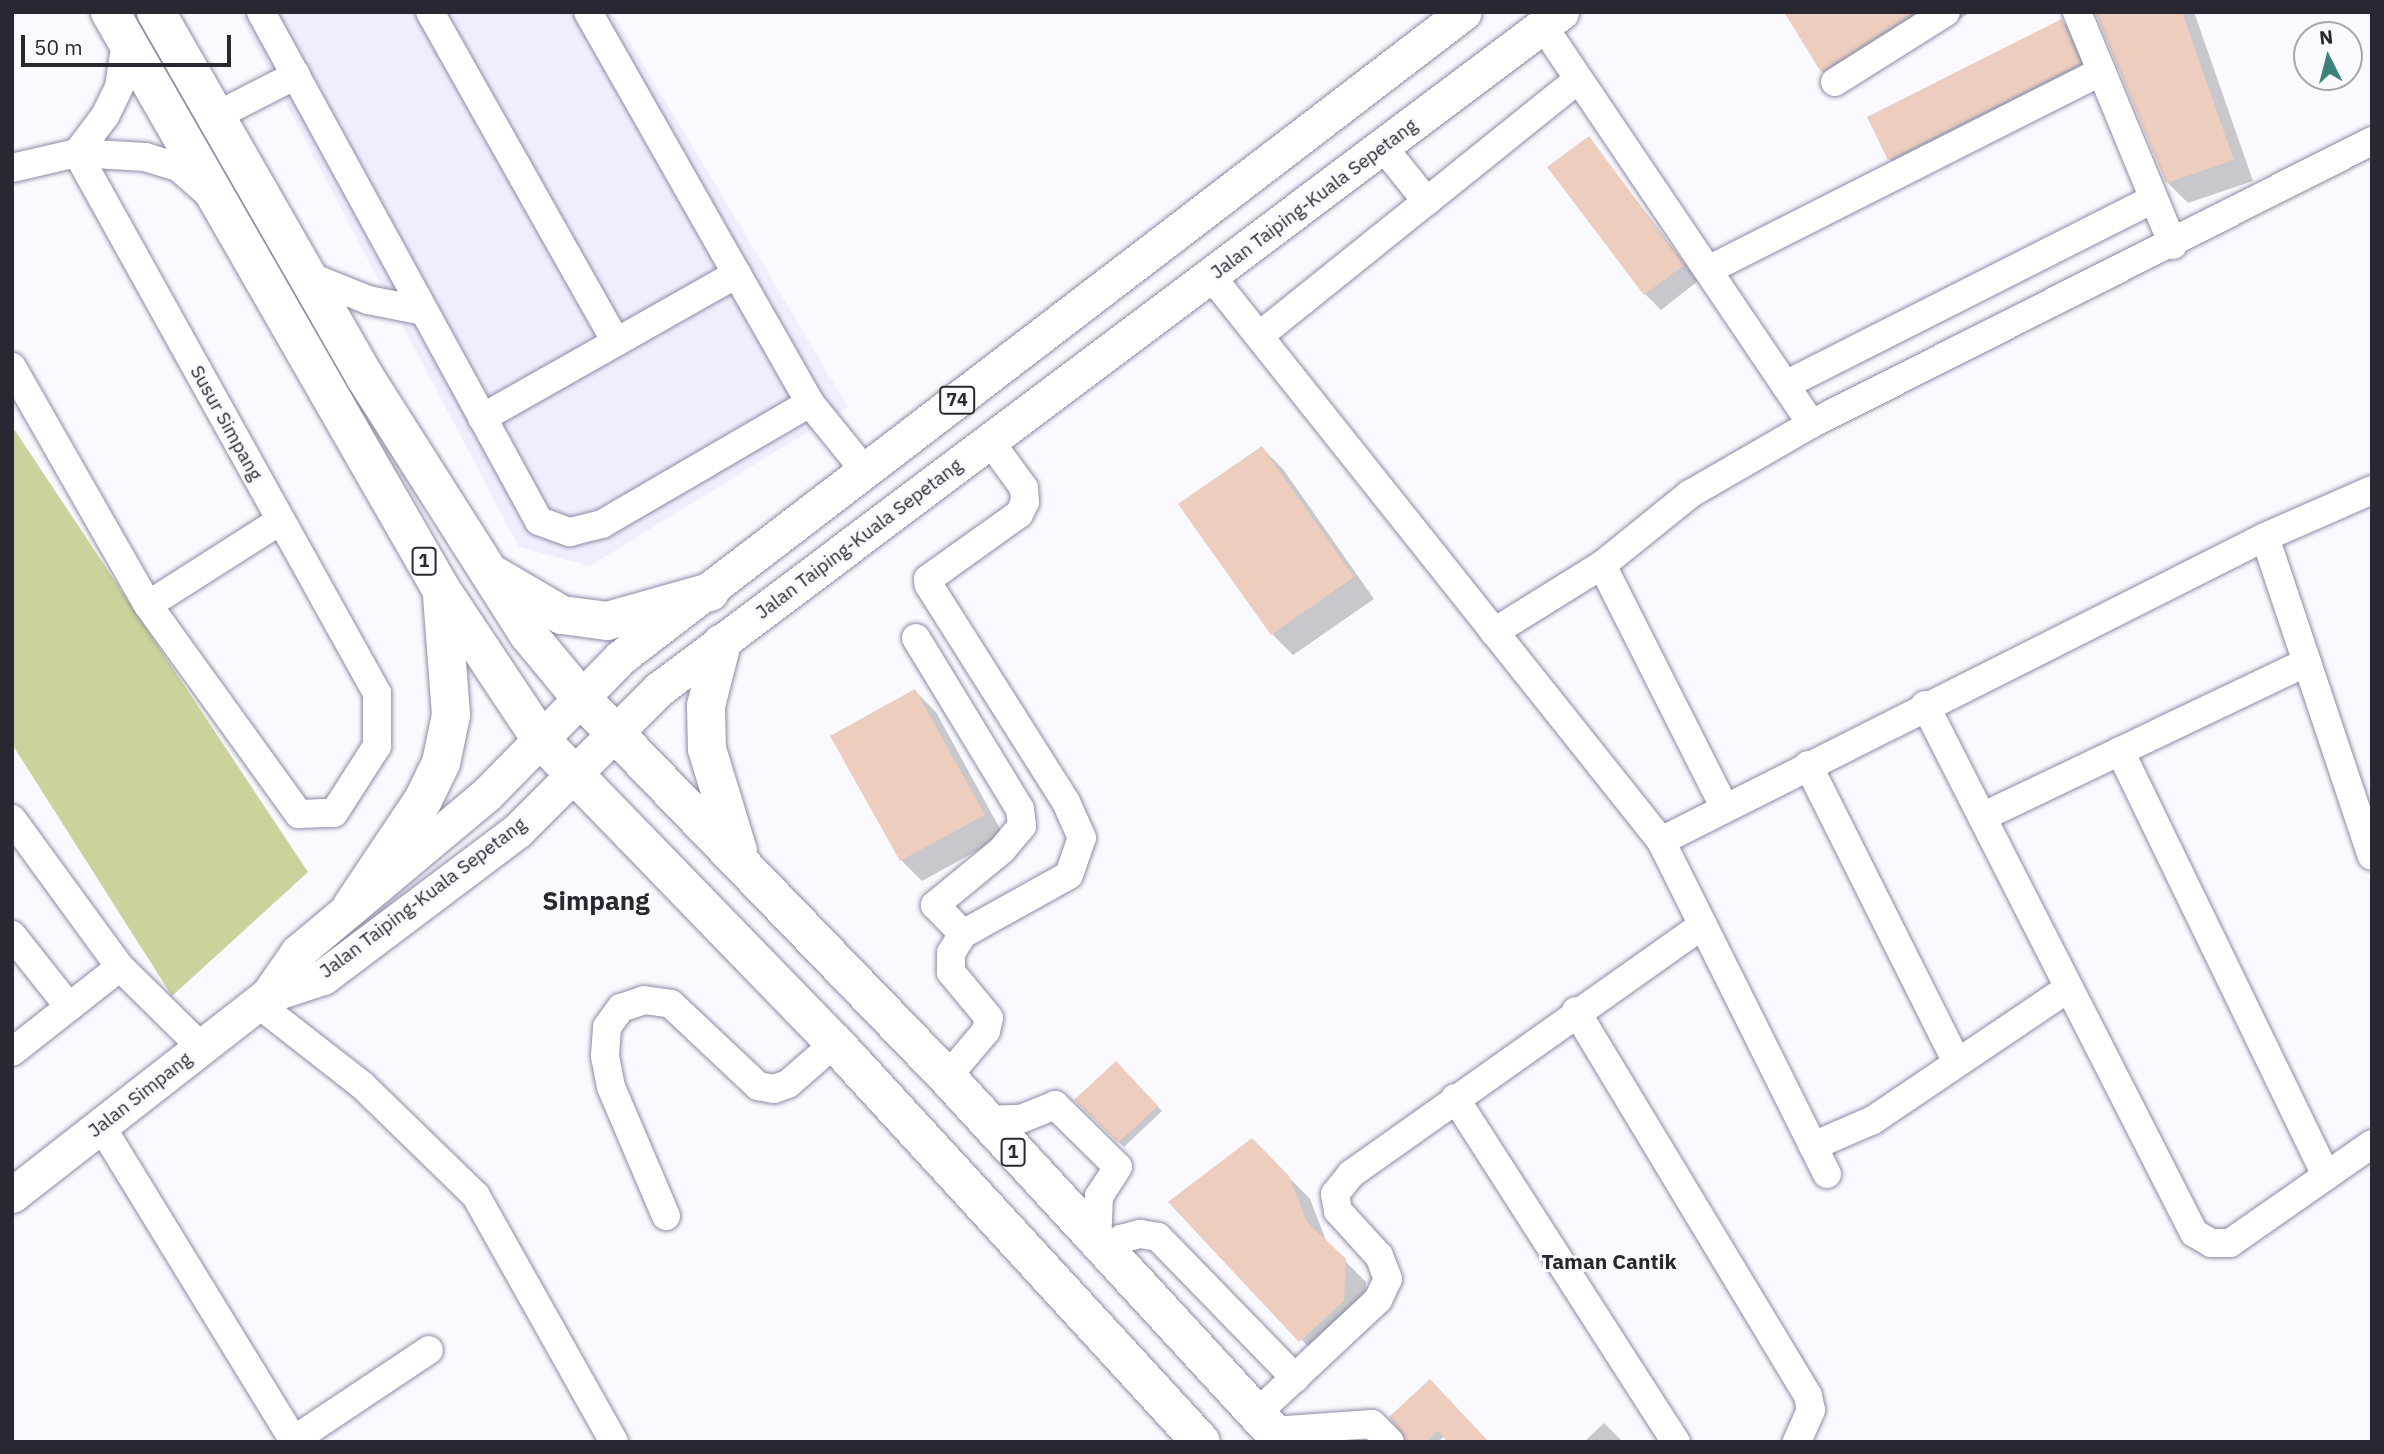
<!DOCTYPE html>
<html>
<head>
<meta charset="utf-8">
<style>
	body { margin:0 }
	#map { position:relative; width:2384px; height:1454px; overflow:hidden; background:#f9f9ff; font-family:"IBM Plex Sans",sans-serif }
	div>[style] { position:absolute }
	.built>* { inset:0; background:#f0eefe }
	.green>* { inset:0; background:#cdd19b }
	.shadow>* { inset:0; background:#0003 }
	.building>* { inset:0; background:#eccdbe }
	.roads { filter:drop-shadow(0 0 2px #8d8aa6) drop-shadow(0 0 2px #8d8aa6) }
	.minor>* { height:28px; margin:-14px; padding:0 14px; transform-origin:14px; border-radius:14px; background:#fff }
	.major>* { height:35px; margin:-17.5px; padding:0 17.5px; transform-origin:17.5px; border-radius:17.5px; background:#fff }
	.highway>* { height:38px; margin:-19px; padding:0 19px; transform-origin:19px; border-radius:19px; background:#fff }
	span { translate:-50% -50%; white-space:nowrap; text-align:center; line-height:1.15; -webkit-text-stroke:6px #f9f9ff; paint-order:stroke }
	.shield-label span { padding:2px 5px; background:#f9f9ff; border:2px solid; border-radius:5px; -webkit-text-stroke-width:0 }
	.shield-label { font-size:18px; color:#282732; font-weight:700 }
	.street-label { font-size:19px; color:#282732 }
	.neighbourhood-label { font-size:21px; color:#282732; font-weight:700 }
	.district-label { font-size:26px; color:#282732; font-weight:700 }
	.frame { position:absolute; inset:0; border:14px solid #282732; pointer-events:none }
	.north { position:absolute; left:2293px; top:21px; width:70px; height:70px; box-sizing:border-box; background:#f9f9ff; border:2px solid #a5a5ad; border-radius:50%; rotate:354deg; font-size:19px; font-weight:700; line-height:28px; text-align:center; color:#282732 }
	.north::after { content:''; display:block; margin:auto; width:24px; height:32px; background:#3b827d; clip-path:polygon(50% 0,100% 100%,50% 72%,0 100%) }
	.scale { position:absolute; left:21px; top:35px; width:210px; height:32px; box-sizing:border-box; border:4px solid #282732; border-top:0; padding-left:9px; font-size:21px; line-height:24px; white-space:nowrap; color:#282732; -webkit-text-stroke:5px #f9f9ff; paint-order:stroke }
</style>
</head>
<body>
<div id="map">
	<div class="built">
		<div style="clip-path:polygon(238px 12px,612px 12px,848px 407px,590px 566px,519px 547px)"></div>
	</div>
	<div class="green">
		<div style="clip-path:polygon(12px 426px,308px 872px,172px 996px,12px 744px)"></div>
	</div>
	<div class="shadow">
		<div style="clip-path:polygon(1786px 12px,1971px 12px,1843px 92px,1822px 71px)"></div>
		<div style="clip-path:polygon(2097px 12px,2194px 12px,2253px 181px,2188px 203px,2167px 182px)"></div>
		<div style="clip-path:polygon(2062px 21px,2083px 42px,2100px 85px,1911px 180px,1890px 159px,1869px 118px)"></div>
		<div style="clip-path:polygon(1589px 138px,1698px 281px,1661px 310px,1645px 294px)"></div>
		<div style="clip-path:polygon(1262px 448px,1283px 469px,1374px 599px,1293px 655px,1272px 634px)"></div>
		<div style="clip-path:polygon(915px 691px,936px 712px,1004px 836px,922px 881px,901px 860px)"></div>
		<div style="clip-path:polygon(1116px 1064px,1162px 1111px,1124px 1147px,1077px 1101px)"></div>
		<div style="clip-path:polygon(1273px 1161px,1310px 1199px,1327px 1243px,1366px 1282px,1364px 1322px,1322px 1361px,1171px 1203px)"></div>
		<div style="clip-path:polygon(1430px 1382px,1445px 1436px,1438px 1442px,1406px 1442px)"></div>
		<div style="clip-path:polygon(1604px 1423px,1623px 1442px,1584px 1442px)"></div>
	</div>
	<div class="building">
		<div style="clip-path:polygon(1784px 12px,1914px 12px,1821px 72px)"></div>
		<div style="clip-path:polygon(2095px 12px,2182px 12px,2234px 160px,2166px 183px)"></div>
		<div style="clip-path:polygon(2062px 19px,2080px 63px,1888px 160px,1867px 117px)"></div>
		<div style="clip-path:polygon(1589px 136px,1684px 265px,1644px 295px,1547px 167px)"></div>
		<div style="clip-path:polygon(1262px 446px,1354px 577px,1271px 635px,1178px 504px)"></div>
		<div style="clip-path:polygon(915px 689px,985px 815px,900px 861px,830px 736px)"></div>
		<div style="clip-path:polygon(1116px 1061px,1158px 1106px,1118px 1143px,1074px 1100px)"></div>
		<div style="clip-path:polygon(1252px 1138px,1289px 1176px,1307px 1222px,1346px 1259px,1344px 1301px,1299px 1342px,1168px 1202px)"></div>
		<div style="clip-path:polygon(1430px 1379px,1459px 1410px,1489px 1442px,1448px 1442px,1438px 1431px,1426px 1442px,1406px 1442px,1389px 1417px)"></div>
	</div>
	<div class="roads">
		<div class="minor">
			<div style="left:261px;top:12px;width:580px;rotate:61.36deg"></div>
			<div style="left:539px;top:521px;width:33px;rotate:20deg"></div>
			<div style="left:570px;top:532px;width:33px;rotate:-14deg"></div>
			<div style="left:602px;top:524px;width:241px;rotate:-30.2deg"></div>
			<div style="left:430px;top:12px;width:379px;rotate:60.6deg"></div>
			<div style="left:588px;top:12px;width:450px;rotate:60.4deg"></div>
			<div style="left:810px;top:403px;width:87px;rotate:51deg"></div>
			<div style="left:2077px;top:12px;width:252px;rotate:67.6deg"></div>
			<div style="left:1543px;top:26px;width:480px;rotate:56deg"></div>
			<div style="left:1835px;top:82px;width:131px;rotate:-32.2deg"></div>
			<div style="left:216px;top:116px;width:90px;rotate:-27.1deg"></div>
			<div style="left:1383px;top:147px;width:70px;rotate:51.3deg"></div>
			<div style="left:77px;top:153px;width:46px;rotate:-52.9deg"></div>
			<div style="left:105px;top:116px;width:32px;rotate:-64deg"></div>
			<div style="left:119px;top:87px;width:47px;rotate:-81.3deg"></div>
			<div style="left:12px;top:168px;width:67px;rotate:-13deg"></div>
			<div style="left:77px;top:153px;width:68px;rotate:3.4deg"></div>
			<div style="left:145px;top:157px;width:34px;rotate:17deg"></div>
			<div style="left:178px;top:167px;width:38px;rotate:41deg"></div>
			<div style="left:1708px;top:270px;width:441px;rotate:-26.8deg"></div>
			<div style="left:306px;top:275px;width:67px;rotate:22deg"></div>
			<div style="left:368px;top:300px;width:57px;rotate:11.1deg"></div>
			<div style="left:1211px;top:276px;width:722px;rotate:51.46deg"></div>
			<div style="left:1661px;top:841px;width:372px;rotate:63.5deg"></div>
			<div style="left:1259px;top:336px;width:410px;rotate:-38.8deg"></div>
			<div style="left:12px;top:367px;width:274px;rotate:60.3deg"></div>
			<div style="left:148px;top:605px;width:258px;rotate:54.2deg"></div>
			<div style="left:299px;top:814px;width:35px;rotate:-2deg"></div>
			<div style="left:334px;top:813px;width:80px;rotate:-57.3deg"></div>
			<div style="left:377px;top:746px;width:53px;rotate:-90deg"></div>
			<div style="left:377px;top:693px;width:618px;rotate:-119.05deg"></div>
			<div style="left:1785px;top:385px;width:413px;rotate:-26.8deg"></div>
			<div style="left:482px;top:418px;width:293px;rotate:-29.5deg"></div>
			<div style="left:2265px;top:537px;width:336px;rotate:71.5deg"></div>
			<div style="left:1602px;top:565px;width:272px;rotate:63.2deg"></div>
			<div style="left:148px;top:605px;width:156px;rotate:-32.5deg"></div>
			<div style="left:1494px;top:632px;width:127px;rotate:-31.8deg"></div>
			<div style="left:1602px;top:565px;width:113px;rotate:-38.9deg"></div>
			<div style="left:1690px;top:494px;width:140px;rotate:-30deg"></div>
			<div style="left:1811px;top:424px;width:628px;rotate:-26.77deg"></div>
			<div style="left:916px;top:638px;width:200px;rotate:58.7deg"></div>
			<div style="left:1020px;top:809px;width:17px;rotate:83deg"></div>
			<div style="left:1022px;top:826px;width:31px;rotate:130deg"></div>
			<div style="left:1002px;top:850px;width:87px;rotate:140.6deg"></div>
			<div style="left:935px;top:905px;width:40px;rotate:46deg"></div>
			<div style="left:1925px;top:705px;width:593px;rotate:63deg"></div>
			<div style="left:2194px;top:1233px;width:20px;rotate:30deg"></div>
			<div style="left:2211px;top:1243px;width:19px"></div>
			<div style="left:2230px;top:1243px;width:173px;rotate:-34.9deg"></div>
			<div style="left:2120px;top:751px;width:472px;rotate:64.1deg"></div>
			<div style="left:1808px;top:765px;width:330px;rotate:63.4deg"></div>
			<div style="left:1982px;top:817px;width:360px;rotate:-25.5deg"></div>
			<div style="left:12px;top:819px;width:183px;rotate:53.9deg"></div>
			<div style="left:120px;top:967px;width:114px;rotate:44.6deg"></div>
			<div style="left:1661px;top:841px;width:676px;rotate:-26.72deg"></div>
			<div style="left:2265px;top:537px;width:117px;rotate:-23.7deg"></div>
			<div style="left:12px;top:935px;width:92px;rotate:51.6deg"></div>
			<div style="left:257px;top:1003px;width:133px;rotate:38deg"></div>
			<div style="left:362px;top:1085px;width:159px;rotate:44.2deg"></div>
			<div style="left:476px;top:1196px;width:282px;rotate:60.7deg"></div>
			<div style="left:1576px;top:1011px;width:449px;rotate:58.9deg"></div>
			<div style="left:1808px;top:1396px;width:14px;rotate:78deg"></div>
			<div style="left:1811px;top:1410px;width:35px;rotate:114deg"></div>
			<div style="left:12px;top:1052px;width:137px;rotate:-38.2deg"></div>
			<div style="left:947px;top:1077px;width:60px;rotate:-49.7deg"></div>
			<div style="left:986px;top:1031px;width:13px;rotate:-77deg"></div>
			<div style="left:989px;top:1018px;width:60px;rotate:-129.6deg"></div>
			<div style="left:951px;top:972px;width:19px;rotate:-90deg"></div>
			<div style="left:951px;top:953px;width:22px;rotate:-58deg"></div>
			<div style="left:963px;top:934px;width:121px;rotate:-29.1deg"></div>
			<div style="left:1069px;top:875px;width:39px;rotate:-71deg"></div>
			<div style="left:1082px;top:838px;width:39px;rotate:-114deg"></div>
			<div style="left:1066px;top:802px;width:257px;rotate:-122.3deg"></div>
			<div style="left:929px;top:585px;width:6px;rotate:-99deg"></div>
			<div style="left:928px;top:579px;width:112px;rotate:-35.5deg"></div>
			<div style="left:1019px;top:514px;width:13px;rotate:-63deg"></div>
			<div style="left:1025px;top:502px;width:14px;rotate:-94deg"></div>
			<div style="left:1024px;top:488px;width:59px;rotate:-126.1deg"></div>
			<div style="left:1455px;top:1098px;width:409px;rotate:57.3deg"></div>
			<div style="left:984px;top:1120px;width:37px;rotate:-2deg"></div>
			<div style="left:1021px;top:1119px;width:37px;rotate:-22deg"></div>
			<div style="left:1055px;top:1105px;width:88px;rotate:44.5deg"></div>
			<div style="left:1118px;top:1167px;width:35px;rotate:123deg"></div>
			<div style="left:1099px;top:1196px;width:47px;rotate:92.4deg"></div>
			<div style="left:101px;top:1126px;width:371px;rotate:58.5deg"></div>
			<div style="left:1813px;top:1146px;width:65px;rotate:-23.4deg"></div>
			<div style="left:1873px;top:1120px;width:236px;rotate:-34deg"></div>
			<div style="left:666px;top:1216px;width:140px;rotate:-113.1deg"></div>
			<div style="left:611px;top:1087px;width:32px;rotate:-101deg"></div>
			<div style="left:605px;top:1056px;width:29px;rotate:-86deg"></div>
			<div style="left:607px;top:1027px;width:24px;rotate:-54deg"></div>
			<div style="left:621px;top:1008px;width:24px;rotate:-19deg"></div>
			<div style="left:644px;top:1000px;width:27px;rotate:8deg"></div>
			<div style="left:671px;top:1004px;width:120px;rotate:43.3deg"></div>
			<div style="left:758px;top:1086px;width:16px;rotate:11deg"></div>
			<div style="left:774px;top:1089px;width:15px;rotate:-20deg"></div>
			<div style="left:788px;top:1084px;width:62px;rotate:-41.1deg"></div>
			<div style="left:1106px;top:1252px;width:20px;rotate:-41deg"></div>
			<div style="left:1121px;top:1239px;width:20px;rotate:-15deg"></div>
			<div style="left:1140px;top:1234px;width:18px;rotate:9deg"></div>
			<div style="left:1158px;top:1237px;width:197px;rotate:45.8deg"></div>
			<div style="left:1256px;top:1414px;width:167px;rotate:-43.1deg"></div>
			<div style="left:1378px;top:1300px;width:23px;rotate:-65deg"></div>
			<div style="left:1388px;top:1279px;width:25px;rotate:-111deg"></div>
			<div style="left:1379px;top:1256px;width:61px;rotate:-132.3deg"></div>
			<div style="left:1338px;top:1211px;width:17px;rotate:-100deg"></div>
			<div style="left:1335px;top:1194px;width:26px;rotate:-51deg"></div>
			<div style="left:1351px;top:1174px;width:431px;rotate:-35.3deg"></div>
			<div style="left:1272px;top:1431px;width:100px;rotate:-4deg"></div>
			<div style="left:1372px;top:1424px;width:25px;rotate:45deg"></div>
			<div style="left:294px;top:1440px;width:162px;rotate:-33.7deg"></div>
		</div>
		<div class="major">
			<div style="left:268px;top:995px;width:58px;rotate:-18.1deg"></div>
			<div style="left:323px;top:977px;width:244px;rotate:-37deg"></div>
			<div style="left:518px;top:830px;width:199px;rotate:-45deg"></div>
			<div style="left:659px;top:689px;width:1128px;rotate:-36.89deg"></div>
			<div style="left:12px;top:1195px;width:325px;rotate:-38deg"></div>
			<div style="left:268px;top:995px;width:52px;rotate:-55.1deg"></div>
			<div style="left:298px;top:952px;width:245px;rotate:-39.9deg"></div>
			<div style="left:486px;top:795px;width:193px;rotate:-45.6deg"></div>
			<div style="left:621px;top:657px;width:1061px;rotate:-37.42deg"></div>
		</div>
		<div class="highway">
			<div style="left:110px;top:12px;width:665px;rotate:60.16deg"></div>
			<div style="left:441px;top:589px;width:182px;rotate:56.4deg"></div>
			<div style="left:542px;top:741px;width:421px;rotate:45.9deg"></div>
			<div style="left:835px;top:1043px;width:541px;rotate:47.47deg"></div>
			<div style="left:156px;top:12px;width:421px;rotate:60.2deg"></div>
			<div style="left:365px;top:377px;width:304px;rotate:57.6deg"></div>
			<div style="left:528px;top:634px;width:83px;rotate:50.4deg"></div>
			<div style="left:581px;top:698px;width:527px;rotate:46deg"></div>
			<div style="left:947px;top:1077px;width:496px;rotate:47.4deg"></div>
			<div style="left:494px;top:575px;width:79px;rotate:30.5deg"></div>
			<div style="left:562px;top:615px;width:45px;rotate:7.6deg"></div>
			<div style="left:607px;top:621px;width:107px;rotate:-15.7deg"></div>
			<div style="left:722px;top:643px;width:65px;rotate:104.3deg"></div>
			<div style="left:706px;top:706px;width:43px;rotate:88.7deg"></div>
			<div style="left:707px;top:749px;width:107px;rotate:73.1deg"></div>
			<div style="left:352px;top:906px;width:128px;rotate:-56.2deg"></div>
			<div style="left:423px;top:800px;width:41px;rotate:-64.1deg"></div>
			<div style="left:441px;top:763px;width:49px;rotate:-78.2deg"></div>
			<div style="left:451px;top:715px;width:119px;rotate:-94.3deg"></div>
		</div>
	</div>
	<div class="shield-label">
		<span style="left:957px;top:400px">74</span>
		<span style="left:424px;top:561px">1</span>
		<span style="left:1013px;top:1152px">1</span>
	</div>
	<div class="street-label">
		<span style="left:1314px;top:199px;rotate:-37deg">Jalan Taiping-Kuala Sepetang</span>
		<span style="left:226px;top:423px;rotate:61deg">Susur Simpang</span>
		<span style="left:859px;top:539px;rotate:-37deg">Jalan Taiping-Kuala Sepetang</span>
		<span style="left:423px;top:898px;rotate:-37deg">Jalan Taiping-Kuala Sepetang</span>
		<span style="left:140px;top:1095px;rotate:-38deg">Jalan Simpang</span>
	</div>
	<div class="neighbourhood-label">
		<span style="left:1609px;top:1261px">Taman Cantik</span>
	</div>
	<div class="district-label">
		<span style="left:596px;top:901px">Simpang</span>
	</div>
	<div class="frame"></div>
	<div class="north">N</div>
	<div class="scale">50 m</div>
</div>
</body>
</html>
